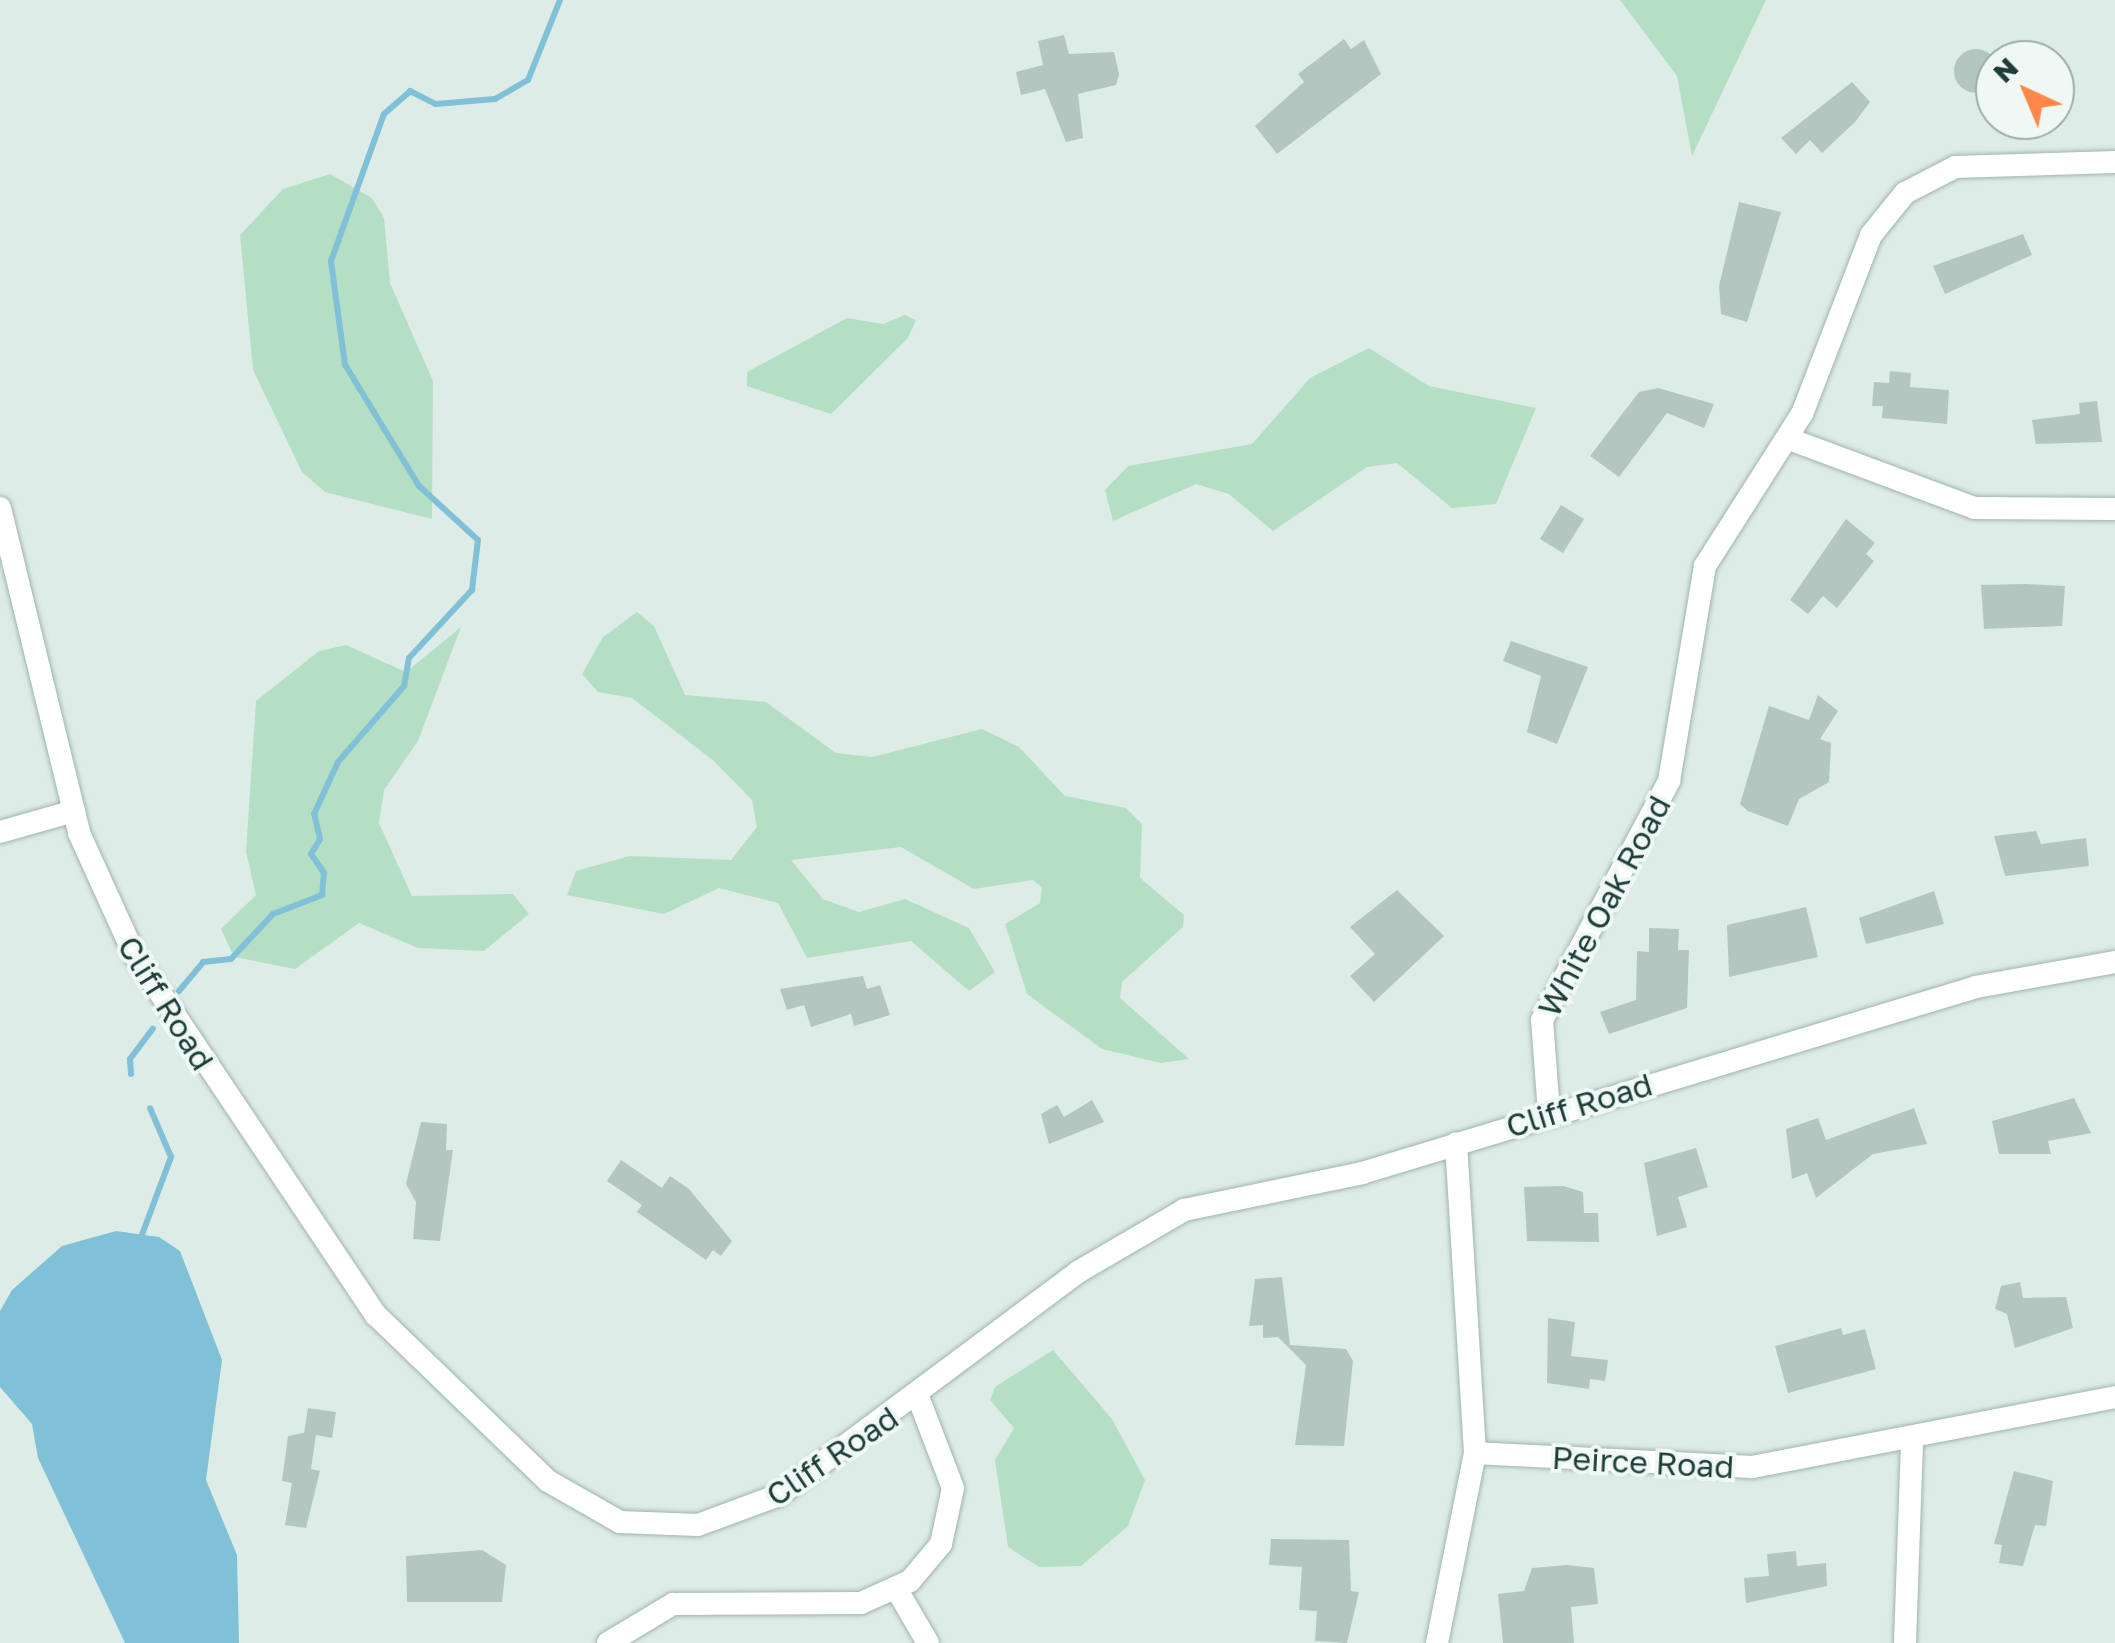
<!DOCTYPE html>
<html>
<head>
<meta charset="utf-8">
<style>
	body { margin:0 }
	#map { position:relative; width:2115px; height:1643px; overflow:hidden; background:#deece7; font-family:"Golos Text",sans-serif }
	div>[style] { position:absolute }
	.green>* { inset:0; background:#b5dfc4 }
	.water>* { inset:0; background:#80c1d7 }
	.stream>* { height:6px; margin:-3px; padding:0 3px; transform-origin:3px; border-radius:3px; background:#80c1d7 }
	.building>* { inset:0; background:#b3c6c0 }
	.round { border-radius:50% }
	.roads { filter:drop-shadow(0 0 2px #a1b4af) drop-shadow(0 0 2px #a1b4af) }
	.minor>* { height:22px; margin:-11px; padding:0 11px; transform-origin:11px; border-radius:11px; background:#fff }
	span { translate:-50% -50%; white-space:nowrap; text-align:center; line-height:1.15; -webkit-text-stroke:8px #eff8f4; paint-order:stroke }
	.street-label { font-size:32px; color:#1e3d38 }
	.north { position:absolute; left:1975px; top:40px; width:100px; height:100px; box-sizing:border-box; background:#eff8f4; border:2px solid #9bada9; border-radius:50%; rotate:316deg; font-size:28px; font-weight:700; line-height:40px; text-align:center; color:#1e3d38 }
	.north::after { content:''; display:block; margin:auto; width:35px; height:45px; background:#ff8849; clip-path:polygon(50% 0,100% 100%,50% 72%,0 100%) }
</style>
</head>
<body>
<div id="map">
	<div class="green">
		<div style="clip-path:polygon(1620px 0,1766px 0,1692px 156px,1677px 76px)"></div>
		<div style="clip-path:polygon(330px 174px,372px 198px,384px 218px,390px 283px,433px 381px,432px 519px,325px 492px,302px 472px,253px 370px,240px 235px,283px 189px)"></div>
		<div style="clip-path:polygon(905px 315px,916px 320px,908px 338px,831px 414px,747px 386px,747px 372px,847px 318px,883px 324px)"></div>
		<div style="clip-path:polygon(1369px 348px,1429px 386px,1536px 408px,1496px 504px,1452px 508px,1397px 463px,1367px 467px,1273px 531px,1229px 494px,1196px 484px,1113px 521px,1105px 490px,1128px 466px,1252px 444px,1310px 378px)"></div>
		<div style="clip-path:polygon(637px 612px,654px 626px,685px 695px,766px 702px,836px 753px,872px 757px,982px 729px,1019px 747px,1065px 796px,1126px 808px,1142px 824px,1140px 878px,1184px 915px,1183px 927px,1122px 982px,1120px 998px,1189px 1059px,1161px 1063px,1102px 1049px,1027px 994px,1005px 924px,1040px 903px,1042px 888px,1033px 880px,974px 889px,901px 847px,791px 860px,823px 899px,859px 912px,905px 899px,969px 928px,995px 972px,969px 991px,911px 941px,807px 958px,778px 903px,719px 888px,664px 914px,567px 895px,576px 871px,630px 856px,731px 860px,757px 827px,752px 800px,714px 761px,632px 698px,598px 692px,582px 674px,603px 637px)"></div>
		<div style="clip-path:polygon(461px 627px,418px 741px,384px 790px,379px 823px,412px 896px,513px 894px,529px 914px,484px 951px,418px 948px,359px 923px,295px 969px,234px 957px,221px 929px,256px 895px,246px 852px,256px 701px,319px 651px,346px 645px,406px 672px)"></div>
		<div style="clip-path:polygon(1053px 1350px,1112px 1419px,1145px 1480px,1128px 1526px,1081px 1566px,1039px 1567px,1008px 1547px,995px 1460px,1014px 1428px,990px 1400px,995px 1387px)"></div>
	</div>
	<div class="water">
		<div style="clip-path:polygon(116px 1231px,159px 1237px,180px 1251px,222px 1360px,206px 1480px,237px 1555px,239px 1643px,125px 1643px,38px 1458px,32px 1424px,0 1387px,0 1311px,12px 1290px,62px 1246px)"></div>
	</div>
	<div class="stream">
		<div style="left:179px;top:991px;width:38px;rotate:-50deg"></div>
		<div style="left:203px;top:962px;width:28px;rotate:-6deg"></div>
		<div style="left:231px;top:959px;width:62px;rotate:-47deg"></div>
		<div style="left:273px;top:914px;width:53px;rotate:-21.2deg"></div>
		<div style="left:322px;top:895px;width:22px;rotate:-85deg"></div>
		<div style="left:324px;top:873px;width:23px;rotate:-124deg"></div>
		<div style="left:311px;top:854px;width:17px;rotate:-59deg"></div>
		<div style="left:320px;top:839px;width:26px;rotate:-103deg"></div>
		<div style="left:314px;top:814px;width:57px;rotate:-65.2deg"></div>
		<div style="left:338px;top:762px;width:101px;rotate:-49deg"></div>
		<div style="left:404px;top:686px;width:28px;rotate:-80deg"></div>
		<div style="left:409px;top:658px;width:93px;rotate:-47.2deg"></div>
		<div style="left:472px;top:590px;width:50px;rotate:-83.2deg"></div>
		<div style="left:478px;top:540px;width:80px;rotate:-137.5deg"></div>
		<div style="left:419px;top:486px;width:142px;rotate:-121.4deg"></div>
		<div style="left:345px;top:365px;width:105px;rotate:-97.7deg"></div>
		<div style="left:331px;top:261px;width:156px;rotate:-70.2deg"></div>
		<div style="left:384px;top:114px;width:35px;rotate:-41deg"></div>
		<div style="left:410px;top:91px;width:29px;rotate:27deg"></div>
		<div style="left:436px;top:104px;width:59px;rotate:-4.8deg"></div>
		<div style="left:495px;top:99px;width:38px;rotate:-30deg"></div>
		<div style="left:528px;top:80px;width:86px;rotate:-68.2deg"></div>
		<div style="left:131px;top:1074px;width:15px;rotate:-94deg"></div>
		<div style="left:130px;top:1059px;width:38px;rotate:-53deg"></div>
		<div style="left:140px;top:1240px;width:89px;rotate:-69.5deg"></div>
		<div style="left:171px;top:1157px;width:53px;rotate:-113.2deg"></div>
	</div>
	<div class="building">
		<div style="clip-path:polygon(1064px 35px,1069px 54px,1114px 52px,1119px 74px,1116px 85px,1078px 94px,1083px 138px,1066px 142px,1045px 89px,1021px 95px,1016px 72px,1043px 65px,1038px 41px)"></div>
		<div style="clip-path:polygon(1344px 39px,1351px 49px,1364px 40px,1381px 74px,1277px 154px,1255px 126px,1304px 82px,1298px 74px)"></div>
		<div class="round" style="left:1954px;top:49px;width:44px;height:44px"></div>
		<div style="clip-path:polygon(1852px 82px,1870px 102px,1855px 122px,1822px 153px,1810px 140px,1796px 154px,1781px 138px)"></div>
		<div style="clip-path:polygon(1739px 202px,1781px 212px,1747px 322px,1721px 314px,1719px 286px)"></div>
		<div style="clip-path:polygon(2023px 234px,2032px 255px,1945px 294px,1933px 266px)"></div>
		<div style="clip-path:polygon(1890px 371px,1911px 373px,1910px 387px,1949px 390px,1947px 424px,1882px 418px,1883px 406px,1872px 406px,1874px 382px,1889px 383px)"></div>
		<div style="clip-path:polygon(1658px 388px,1714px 404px,1704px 428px,1667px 413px,1619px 477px,1590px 456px,1639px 392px)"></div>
		<div style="clip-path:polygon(2097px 401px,2102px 442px,2036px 444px,2032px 420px,2080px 414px,2079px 403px)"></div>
		<div style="clip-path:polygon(1561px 505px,1584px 519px,1563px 553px,1540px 539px)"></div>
		<div style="clip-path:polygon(1846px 519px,1875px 543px,1866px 554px,1874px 561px,1837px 608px,1823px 596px,1808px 614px,1790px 600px)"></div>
		<div style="clip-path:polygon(2026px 584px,2065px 586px,2062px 626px,1984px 629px,1981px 585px)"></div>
		<div style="clip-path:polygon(1511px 641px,1588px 667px,1557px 744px,1527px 732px,1541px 676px,1503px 661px)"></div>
		<div style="clip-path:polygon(1818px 695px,1838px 711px,1820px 739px,1831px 743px,1829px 782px,1799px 799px,1788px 826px,1748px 811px,1740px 804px,1769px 706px,1809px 720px)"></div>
		<div style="clip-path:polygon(2036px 831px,2041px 844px,2086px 838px,2089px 866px,2005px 876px,1994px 836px)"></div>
		<div style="clip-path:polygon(1397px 890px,1444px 936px,1374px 1002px,1350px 976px,1375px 954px,1350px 927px)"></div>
		<div style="clip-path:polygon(1934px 891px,1944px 924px,1866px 944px,1859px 918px)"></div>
		<div style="clip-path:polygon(1806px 907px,1818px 957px,1729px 977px,1727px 925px)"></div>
		<div style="clip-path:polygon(1649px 928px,1679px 929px,1678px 950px,1689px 950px,1687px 1008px,1609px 1034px,1600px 1012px,1636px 1000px,1637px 951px,1649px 952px)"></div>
		<div style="clip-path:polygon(863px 976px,867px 989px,880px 985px,890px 1015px,854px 1026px,851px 1014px,811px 1027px,804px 1005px,787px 1010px,780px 989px)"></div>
		<div style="clip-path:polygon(2074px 1098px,2091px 1133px,2048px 1141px,2051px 1154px,1999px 1154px,1992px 1121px)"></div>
		<div style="clip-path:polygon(1092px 1100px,1104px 1122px,1049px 1144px,1041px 1114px,1057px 1105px,1064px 1117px)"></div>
		<div style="clip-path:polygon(1914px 1108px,1927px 1144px,1873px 1154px,1816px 1198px,1807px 1173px,1792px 1179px,1786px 1129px,1818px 1118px,1826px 1140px)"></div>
		<div style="clip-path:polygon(421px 1122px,447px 1124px,446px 1150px,453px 1150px,440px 1241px,413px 1239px,416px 1202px,406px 1184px)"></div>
		<div style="clip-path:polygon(1696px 1148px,1708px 1187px,1678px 1197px,1687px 1227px,1657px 1236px,1644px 1163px)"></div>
		<div style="clip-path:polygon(621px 1160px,662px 1188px,670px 1176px,689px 1189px,732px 1241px,721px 1256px,713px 1250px,706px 1260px,637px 1212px,642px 1205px,607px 1181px)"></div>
		<div style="clip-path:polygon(1563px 1186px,1583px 1192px,1584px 1213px,1598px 1213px,1599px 1242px,1527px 1241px,1524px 1187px)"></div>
		<div style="clip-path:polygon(1282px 1277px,1290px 1345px,1346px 1349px,1353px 1361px,1344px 1446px,1295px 1445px,1306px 1365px,1278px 1337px,1263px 1338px,1263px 1325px,1249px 1326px,1255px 1279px)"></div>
		<div style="clip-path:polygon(2020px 1282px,2023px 1298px,2066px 1297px,2073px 1328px,2015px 1348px,2007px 1314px,1995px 1309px,2001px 1286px)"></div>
		<div style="clip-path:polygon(1548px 1318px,1575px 1322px,1571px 1356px,1608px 1360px,1605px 1381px,1590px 1379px,1589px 1389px,1547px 1383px)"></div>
		<div style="clip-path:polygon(1841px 1328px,1843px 1335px,1865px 1329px,1876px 1369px,1788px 1393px,1775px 1346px)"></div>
		<div style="clip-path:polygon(308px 1408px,336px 1412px,332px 1438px,316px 1435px,311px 1469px,320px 1471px,306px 1528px,285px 1525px,292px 1483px,282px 1481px,288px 1436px,304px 1433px)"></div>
		<div style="clip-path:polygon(2014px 1471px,2053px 1481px,2046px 1526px,2035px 1525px,2023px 1566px,1999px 1563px,2002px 1545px,1994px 1544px)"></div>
		<div style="clip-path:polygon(1271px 1539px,1349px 1540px,1351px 1591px,1359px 1592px,1347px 1643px,1315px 1641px,1317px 1611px,1299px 1610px,1302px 1567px,1269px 1565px)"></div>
		<div style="clip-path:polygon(482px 1550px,506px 1565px,502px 1602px,407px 1602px,406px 1556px)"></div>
		<div style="clip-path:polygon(1796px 1551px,1797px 1566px,1826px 1563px,1827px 1586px,1746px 1603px,1744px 1578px,1769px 1576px,1767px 1554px)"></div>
		<div style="clip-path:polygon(1567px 1565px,1594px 1568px,1598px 1604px,1571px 1607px,1574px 1643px,1503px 1643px,1498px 1594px,1524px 1591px,1532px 1568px)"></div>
	</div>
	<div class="roads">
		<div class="minor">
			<div style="left:1789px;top:439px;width:198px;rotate:20.4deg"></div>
			<div style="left:1975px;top:508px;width:140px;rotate:0.4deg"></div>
			<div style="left:0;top:508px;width:334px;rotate:76.3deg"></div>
			<div style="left:79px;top:833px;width:133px;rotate:65.6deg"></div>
			<div style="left:134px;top:954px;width:435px;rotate:56.2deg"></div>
			<div style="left:376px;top:1315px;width:239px;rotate:44deg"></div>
			<div style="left:548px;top:1481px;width:83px;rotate:29.7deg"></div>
			<div style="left:620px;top:1522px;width:78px;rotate:2.2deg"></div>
			<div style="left:698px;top:1525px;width:86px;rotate:-20.3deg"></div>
			<div style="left:779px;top:1495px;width:373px;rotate:-36.7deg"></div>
			<div style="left:1078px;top:1272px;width:123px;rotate:-30.3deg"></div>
			<div style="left:1184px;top:1210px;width:182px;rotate:-11.7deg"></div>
			<div style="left:1362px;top:1173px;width:642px;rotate:-16.85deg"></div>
			<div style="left:1976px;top:987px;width:141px;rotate:-10.2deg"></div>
			<div style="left:0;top:832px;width:77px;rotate:-15.8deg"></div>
			<div style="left:1549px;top:1113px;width:93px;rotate:-94.3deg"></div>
			<div style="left:1542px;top:1020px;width:271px;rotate:-62deg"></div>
			<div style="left:1669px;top:781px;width:218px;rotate:-80.5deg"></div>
			<div style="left:1705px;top:566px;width:180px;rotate:-57.5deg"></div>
			<div style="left:1802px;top:414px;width:192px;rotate:-68.9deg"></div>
			<div style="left:1871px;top:235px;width:54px;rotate:-51deg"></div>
			<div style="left:1905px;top:193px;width:56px;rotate:-27.5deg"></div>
			<div style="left:1955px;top:167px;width:160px;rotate:-1.8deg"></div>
			<div style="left:1475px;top:1453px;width:277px;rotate:2.9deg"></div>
			<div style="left:1752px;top:1467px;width:370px;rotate:-10.9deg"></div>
			<div style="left:897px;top:1590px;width:61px;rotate:59.7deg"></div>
			<div style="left:608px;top:1643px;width:76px;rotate:-31deg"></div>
			<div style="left:673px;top:1604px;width:188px;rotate:-0.3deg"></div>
			<div style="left:861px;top:1603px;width:54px;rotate:-24.2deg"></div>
			<div style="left:910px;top:1581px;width:48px;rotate:-50deg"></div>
			<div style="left:941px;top:1544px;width:57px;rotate:-77.9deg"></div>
			<div style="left:953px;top:1488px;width:97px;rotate:-111deg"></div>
			<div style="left:1437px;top:1643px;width:194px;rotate:-78.7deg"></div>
			<div style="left:1475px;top:1453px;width:310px;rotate:-93.5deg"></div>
			<div style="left:1905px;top:1643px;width:202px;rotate:-88deg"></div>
		</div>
	</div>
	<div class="street-label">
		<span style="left:1604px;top:906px;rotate:-62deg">White Oak Road</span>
		<span style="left:166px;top:1003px;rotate:58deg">Cliff Road</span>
		<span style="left:1579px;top:1105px;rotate:-17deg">Cliff Road</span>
		<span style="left:832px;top:1456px;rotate:-34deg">Cliff Road</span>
		<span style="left:1643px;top:1462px;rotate:3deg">Peirce Road</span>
	</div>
	<div class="north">N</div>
</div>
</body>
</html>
